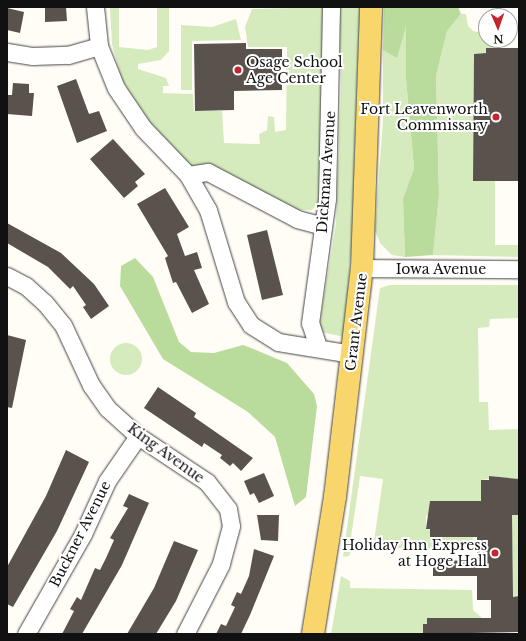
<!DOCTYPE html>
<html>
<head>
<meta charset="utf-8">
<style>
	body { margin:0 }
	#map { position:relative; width:526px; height:641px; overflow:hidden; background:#fffdf5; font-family:"Libre Baskerville",serif }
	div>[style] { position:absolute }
	.green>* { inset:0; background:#d5ebbd }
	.round { border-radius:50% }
	.forest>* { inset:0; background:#b9dc9c }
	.building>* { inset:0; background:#5a524d }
	.roads { filter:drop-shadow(0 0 1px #444) drop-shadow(0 0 1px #444) }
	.minor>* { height:17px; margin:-8.5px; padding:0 8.5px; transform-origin:8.5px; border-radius:8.5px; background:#fff }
	.major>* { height:22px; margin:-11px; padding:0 11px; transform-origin:11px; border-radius:11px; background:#f9d66b }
	.dots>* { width:11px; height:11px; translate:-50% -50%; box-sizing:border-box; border:2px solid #fff; border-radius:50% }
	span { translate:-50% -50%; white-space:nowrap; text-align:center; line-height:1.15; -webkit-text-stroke:4px #fff; paint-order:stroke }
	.poi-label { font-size:14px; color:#111 }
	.left { translate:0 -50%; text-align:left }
	.right { translate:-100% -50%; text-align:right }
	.street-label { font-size:14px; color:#111 }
	.frame { position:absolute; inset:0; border:8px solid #111; pointer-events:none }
	.north { position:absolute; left:478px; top:8px; width:40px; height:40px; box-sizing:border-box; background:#fff; border:1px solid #a0a0a0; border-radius:50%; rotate:178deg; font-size:11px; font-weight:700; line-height:16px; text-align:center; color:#111 }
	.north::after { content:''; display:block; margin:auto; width:14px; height:18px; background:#c4262e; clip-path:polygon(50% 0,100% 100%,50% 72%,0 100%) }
</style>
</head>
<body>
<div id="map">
	<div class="green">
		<div style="clip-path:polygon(110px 7px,119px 7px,119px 47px,148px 50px,157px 47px,157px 7px,169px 7px,169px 51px,161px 60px,138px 64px,138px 69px,166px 78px,169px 86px,163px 86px,163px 93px,193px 94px,194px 111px,222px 111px,224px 143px,260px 144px,259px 134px,267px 130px,268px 116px,274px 117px,275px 132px,286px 130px,287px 47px,248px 47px,245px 27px,252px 9px,326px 7px,319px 202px,312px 210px,295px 210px,193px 168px,148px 120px,121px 78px,112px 44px)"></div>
		<div style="clip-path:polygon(339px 7px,363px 7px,352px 242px,344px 337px,322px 332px,319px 327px,336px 224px,341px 86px)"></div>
		<div style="clip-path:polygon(461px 14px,466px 14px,468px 26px,473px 31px,482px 33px,486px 40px,495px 40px,495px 48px,486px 53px,474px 54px,473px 180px,495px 181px,495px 245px,519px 245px,519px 257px,433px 255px,439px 195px,436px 76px,447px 31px)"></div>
		<div style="clip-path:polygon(236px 19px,241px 40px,192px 41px,192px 90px,181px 90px,181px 25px,212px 27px)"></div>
		<div style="clip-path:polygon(406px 24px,406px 79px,414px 168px,403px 199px,405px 257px,392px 255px,380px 243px,375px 230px,383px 120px,383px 50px,397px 57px)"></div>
		<div style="clip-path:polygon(390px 285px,519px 285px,519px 318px,490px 319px,489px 327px,478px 328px,479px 402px,488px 402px,489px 430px,519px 429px,519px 479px,489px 476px,489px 479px,481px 480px,481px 501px,426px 516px,426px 529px,473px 537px,473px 548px,373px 548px,383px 479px,360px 476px,350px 544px,361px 545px,361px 548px,353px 547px,349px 556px,343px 557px,380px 288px)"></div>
		<div class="round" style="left:110px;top:343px;width:32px;height:32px"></div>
		<div style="clip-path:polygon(498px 515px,519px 515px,519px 596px,513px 597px,512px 532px)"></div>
		<div style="clip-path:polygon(341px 576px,350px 581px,350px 588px,472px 590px,473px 610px,482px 618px,428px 618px,427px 624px,423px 624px,423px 634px,331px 634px)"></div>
	</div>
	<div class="forest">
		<div style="clip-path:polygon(384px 7px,458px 7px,461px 14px,447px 31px,436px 76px,439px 195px,433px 255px,405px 257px,403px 199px,414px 168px,406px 79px,406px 26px,397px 58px,383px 50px)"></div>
		<div style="clip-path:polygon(135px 258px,153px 277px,179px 342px,191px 352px,214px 353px,243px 345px,251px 348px,287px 363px,314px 394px,317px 406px,306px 497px,295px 506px,275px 437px,248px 412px,163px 359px,120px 286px,121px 266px)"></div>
	</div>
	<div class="building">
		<div style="clip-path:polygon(45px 7px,66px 7px,67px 21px,45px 22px)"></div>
		<div style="clip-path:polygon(7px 8px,24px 12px,20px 33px,7px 30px)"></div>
		<div style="clip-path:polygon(246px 43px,246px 49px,282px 49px,282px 90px,234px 91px,234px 110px,195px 111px,194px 44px)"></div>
		<div style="clip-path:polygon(486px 48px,519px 48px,519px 181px,473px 181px,474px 54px,486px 53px)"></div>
		<div style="clip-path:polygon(76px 79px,89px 114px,99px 111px,107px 131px,77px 143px,57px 86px)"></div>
		<div style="clip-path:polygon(13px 83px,29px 84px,29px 93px,34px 93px,32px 116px,7px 114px,7px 95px,12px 95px)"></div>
		<div style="clip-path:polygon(113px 139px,145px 174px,135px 182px,138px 186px,124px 198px,90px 159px)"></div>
		<div style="clip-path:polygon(165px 188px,189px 227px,177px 234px,185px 256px,197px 252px,202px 268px,194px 270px,209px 304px,192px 313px,176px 282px,173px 283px,165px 258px,168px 256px,137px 204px)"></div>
		<div style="clip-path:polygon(7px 223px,61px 253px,94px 284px,109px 306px,91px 319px,83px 307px,86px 305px,73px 286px,70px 289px,48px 267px,7px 243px)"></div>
		<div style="clip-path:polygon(267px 230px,283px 295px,262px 300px,247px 235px)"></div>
		<div style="clip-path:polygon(7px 335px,26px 340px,12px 408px,7px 407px)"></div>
		<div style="clip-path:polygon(158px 387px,196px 413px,194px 417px,253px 458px,241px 471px,233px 463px,230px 466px,220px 458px,222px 455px,204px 443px,202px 447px,144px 408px)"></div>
		<div style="clip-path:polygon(66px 450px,89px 462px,57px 531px,13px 607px,7px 604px,7px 567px,46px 496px)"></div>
		<div style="clip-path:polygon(264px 473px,274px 496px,259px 503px,254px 493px,250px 495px,244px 481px)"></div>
		<div style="clip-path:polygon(489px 476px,519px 479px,519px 515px,512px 515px,513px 597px,519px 596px,519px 632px,423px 634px,423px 624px,427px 624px,427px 618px,491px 618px,491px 600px,477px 600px,477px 576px,433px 576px,433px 560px,477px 561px,477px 537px,430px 537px,430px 529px,426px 529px,430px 501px,481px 501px,481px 480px,489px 480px)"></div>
		<div style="clip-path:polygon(129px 494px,149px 503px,122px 565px,82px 634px,62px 634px,74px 611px,70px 609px,77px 597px,81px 600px,95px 568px,100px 570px,106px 558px,114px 540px,110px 538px,128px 508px,123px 506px)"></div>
		<div style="clip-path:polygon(257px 515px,279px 515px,278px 541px,261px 540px)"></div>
		<div style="clip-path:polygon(174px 541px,198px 550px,176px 601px,156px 634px,127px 634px,154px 588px)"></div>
		<div style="clip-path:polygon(254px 549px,274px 556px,250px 615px,241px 634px,216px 634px,221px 624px,226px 626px,235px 607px,231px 605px,237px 592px,241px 594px,249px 576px)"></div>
	</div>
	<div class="roads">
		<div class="minor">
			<div style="left:95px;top:7px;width:39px;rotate:84deg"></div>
			<div style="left:99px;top:46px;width:45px;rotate:68deg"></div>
			<div style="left:116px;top:88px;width:48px;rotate:56deg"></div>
			<div style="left:143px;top:128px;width:65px;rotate:46.2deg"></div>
			<div style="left:188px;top:175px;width:40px;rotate:60.3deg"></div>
			<div style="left:208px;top:210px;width:96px;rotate:73.1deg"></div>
			<div style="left:236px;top:302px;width:27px;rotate:57deg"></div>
			<div style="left:251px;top:325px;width:32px;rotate:32deg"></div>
			<div style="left:278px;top:342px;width:75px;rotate:9.2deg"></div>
			<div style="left:7px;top:52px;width:26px;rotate:9deg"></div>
			<div style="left:33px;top:56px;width:35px;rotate:-2deg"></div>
			<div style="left:68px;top:55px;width:32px;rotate:-16deg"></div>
			<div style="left:188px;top:175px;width:20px;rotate:-9deg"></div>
			<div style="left:208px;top:172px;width:101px;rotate:27.8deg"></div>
			<div style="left:297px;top:219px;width:27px;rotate:15deg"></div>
			<div style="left:362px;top:268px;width:157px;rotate:0.4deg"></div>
			<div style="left:7px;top:276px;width:21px;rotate:28deg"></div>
			<div style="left:26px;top:286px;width:25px;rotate:42deg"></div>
			<div style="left:45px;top:303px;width:28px;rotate:51deg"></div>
			<div style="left:63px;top:325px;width:66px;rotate:65deg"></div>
			<div style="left:91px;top:385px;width:28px;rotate:55deg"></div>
			<div style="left:107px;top:408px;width:42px;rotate:42.1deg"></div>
			<div style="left:138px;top:436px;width:83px;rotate:33.7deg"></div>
			<div style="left:207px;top:482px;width:34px;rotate:52deg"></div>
			<div style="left:228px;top:509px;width:17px;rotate:80deg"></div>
			<div style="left:231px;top:526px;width:39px;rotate:105deg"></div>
			<div style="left:221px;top:564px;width:79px;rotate:117.2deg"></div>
			<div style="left:318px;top:347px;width:25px;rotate:-108deg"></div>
			<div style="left:310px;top:323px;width:125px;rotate:-82.2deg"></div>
			<div style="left:327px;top:199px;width:192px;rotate:-88.8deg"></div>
			<div style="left:26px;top:634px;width:115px;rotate:-60.3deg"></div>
			<div style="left:83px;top:534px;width:58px;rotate:-65.6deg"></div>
			<div style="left:107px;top:481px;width:55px;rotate:-55.4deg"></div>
		</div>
		<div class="major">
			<div style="left:313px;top:634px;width:139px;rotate:-80.9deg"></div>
			<div style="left:335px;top:497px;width:231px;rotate:-83.3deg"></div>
			<div style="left:362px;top:268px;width:261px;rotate:-88deg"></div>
		</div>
	</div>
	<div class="dots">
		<div style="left:238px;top:70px;background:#c4262e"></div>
		<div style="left:496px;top:117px;background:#c4262e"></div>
		<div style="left:495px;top:553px;background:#c4262e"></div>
	</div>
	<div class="poi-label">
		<span class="left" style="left:246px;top:70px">Osage School<br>Age Center</span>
		<span class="right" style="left:488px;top:117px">Fort Leavenworth<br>Commissary</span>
		<span class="right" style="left:487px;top:553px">Holiday Inn Express<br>at Hoge Hall</span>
	</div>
	<div class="street-label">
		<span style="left:326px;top:172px;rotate:-86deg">Dickman Avenue</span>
		<span style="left:441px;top:269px">Iowa Avenue</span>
		<span style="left:356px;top:322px;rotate:-83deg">Grant Avenue</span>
		<span style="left:166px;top:453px;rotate:36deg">King Avenue</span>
		<span style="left:80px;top:534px;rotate:-63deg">Buckner Avenue</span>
	</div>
	<div class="frame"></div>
	<div class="north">N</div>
</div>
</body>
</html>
